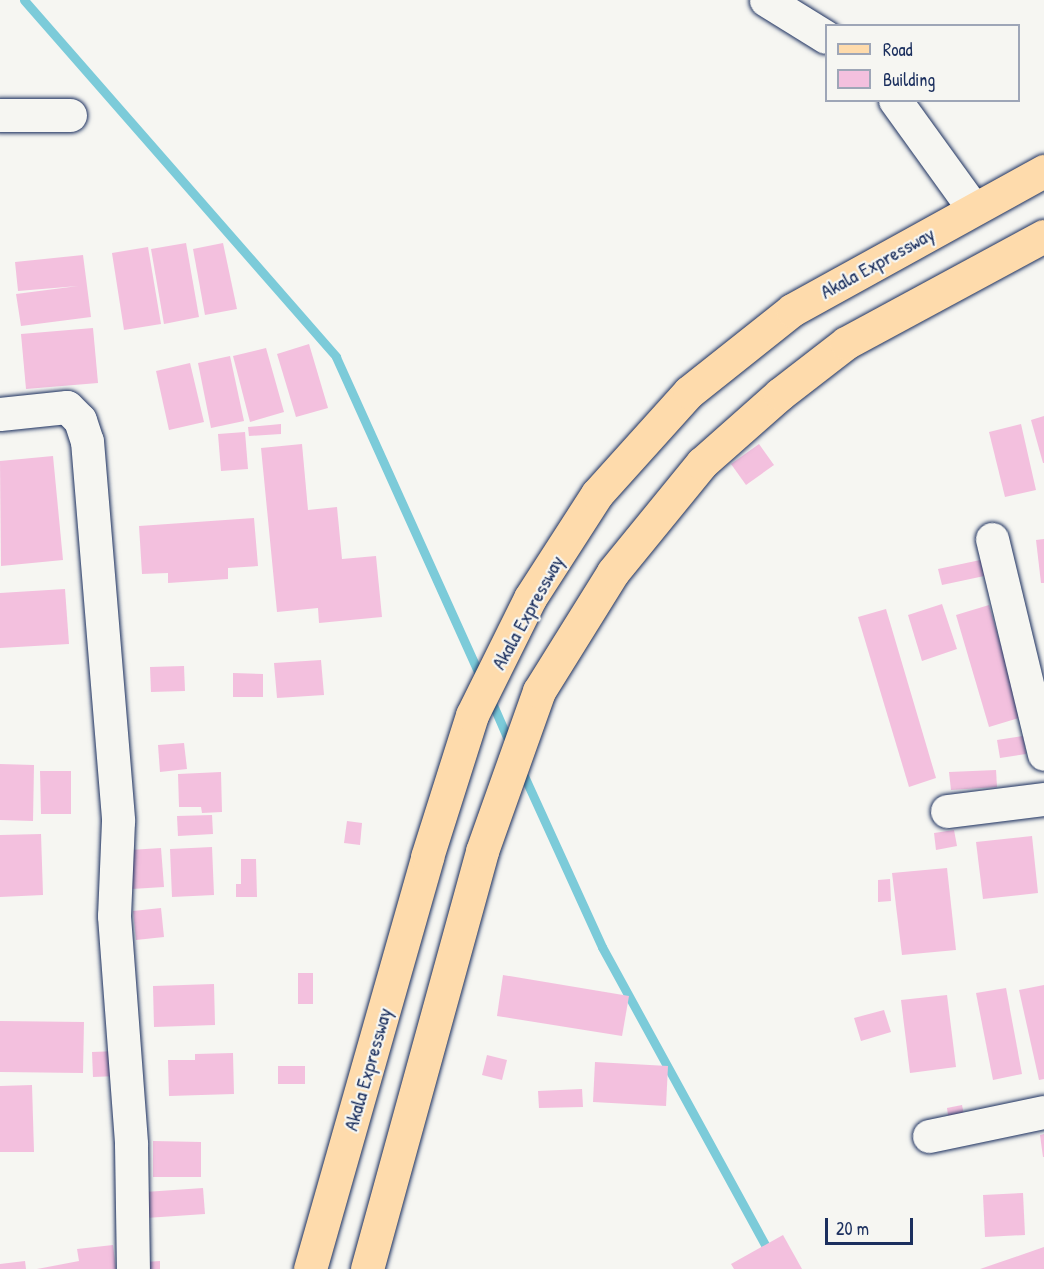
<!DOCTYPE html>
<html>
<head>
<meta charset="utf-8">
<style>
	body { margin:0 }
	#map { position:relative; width:1044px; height:1269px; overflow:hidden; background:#f6f6f2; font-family:"Patrick Hand",sans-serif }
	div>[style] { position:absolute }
	.stream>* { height:9px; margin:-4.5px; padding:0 4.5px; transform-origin:4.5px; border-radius:4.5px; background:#7ccbd9 }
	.building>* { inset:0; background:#f3c0de }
	.roads { filter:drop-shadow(0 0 2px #1b2f5e) drop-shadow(0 0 2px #1b2f5e) }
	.minor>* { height:33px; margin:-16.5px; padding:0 16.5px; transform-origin:16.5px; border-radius:16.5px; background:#f6f6f2 }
	.major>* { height:33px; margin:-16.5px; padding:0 16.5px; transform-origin:16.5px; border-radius:16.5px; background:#fedbac }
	span { translate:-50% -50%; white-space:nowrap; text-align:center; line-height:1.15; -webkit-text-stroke:4.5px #f6f6f2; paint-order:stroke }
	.street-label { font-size:20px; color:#1b2f5e }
	.legend { position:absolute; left:825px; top:24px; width:195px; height:78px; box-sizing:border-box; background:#f6f6f2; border:2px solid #9ea6b7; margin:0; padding:8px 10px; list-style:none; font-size:18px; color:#1b2f5e }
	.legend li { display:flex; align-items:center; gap:12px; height:30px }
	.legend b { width:30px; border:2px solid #9ea6b7 }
	.scale { position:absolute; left:825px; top:1218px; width:88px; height:27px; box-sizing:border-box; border:3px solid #1b2f5e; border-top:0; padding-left:8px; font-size:18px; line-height:21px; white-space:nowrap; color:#1b2f5e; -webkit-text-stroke:4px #f6f6f2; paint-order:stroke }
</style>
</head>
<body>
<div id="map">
	<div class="stream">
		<div style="left:24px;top:0;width:474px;rotate:48.8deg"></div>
		<div style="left:336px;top:357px;width:354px;rotate:65.7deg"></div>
		<div style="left:490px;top:698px;width:52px;rotate:66.4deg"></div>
		<div style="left:520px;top:767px;width:198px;rotate:65.5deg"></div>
		<div style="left:602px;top:947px;width:367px;rotate:61.3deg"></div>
	</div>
	<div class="building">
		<div style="clip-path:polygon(186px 243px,199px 317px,164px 324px,151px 249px)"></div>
		<div style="clip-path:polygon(223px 243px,237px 309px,205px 315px,193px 249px)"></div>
		<div style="clip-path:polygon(148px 247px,161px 324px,124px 330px,112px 253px)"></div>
		<div style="clip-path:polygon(83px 255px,91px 317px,21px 326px,16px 294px,78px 286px,18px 291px,15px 262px)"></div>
		<div style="clip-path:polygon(93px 328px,98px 383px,26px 389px,21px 334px)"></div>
		<div style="clip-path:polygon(309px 344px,328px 408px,296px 417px,277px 354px)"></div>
		<div style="clip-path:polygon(266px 348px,284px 412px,250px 422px,233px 356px)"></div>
		<div style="clip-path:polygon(230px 356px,244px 421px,211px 428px,198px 363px)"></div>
		<div style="clip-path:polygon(190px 363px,204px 422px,169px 430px,156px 371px)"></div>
		<div style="clip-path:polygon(1044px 416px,1044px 463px,1043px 463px,1031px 420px)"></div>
		<div style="clip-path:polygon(281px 424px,281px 434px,249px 436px,248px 427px)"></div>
		<div style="clip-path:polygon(1021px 424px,1036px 490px,1005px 497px,989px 432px)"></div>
		<div style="clip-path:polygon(245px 432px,248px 469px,221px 471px,218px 434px)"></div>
		<div style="clip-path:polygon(302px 444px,308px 510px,337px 507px,342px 559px,376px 556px,382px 617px,319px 623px,318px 608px,277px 612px,261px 448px)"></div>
		<div style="clip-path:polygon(759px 444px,774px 465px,746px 485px,731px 464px)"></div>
		<div style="clip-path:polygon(53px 456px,63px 560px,1px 566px,0 461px)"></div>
		<div style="clip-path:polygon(254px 518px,258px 566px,228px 568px,228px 579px,168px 583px,168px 573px,142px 574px,139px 526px)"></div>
		<div style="clip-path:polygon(1044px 539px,1044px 583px,1041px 583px,1036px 540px)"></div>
		<div style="clip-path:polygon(985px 559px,989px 575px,942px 585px,938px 569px)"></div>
		<div style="clip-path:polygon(65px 589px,69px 644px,0 648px,0 593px)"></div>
		<div style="clip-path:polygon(942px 604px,957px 649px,922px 661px,908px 615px)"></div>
		<div style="clip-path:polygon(989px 605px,1022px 717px,989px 727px,956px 615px)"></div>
		<div style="clip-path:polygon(886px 609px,936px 778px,909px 787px,858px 617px)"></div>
		<div style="clip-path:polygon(321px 660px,324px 695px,277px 698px,274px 663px)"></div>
		<div style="clip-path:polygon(184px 666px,185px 691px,151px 692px,150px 667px)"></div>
		<div style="clip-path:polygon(233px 673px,263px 674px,263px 697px,233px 697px)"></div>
		<div style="clip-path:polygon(1023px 736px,1026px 754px,1000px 758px,997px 740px)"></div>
		<div style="clip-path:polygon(184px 743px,187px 769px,160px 772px,158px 745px)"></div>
		<div style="clip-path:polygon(0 764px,34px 765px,33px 821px,0 820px)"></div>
		<div style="clip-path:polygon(996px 770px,997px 787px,951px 790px,949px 772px)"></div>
		<div style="clip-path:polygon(40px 771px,71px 771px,71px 814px,41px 814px)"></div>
		<div style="clip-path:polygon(221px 772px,222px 812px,202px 813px,201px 807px,179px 807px,178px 774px)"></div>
		<div style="clip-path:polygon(212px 815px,213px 834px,178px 836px,177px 816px)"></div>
		<div style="clip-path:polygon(347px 821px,362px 823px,360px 845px,344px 843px)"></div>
		<div style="clip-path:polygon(954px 830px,957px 846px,936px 850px,934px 833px)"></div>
		<div style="clip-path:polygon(41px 834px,43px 895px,0 897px,0 835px)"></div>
		<div style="clip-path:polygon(1032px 836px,1038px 893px,983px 899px,976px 842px)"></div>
		<div style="clip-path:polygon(212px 847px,214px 895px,172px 897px,170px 849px)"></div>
		<div style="clip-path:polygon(161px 848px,164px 887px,132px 889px,130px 850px)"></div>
		<div style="clip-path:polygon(241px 859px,256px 859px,257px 897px,236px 897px,236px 884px,241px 884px)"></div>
		<div style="clip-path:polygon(947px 868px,956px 950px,902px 955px,892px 873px)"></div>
		<div style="clip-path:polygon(890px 879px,891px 901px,878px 902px,878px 880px)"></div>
		<div style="clip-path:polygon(161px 908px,164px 937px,136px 940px,133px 911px)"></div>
		<div style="clip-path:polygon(298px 973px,313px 973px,313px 1004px,298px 1004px)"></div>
		<div style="clip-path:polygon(503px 975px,629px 996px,622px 1036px,497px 1016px)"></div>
		<div style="clip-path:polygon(214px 984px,215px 1025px,154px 1027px,153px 986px)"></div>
		<div style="clip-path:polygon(1044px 985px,1044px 1079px,1039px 1080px,1019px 990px)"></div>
		<div style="clip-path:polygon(1006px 988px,1022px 1074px,993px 1080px,976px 993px)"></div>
		<div style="clip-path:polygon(947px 995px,956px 1067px,910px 1073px,901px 1000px)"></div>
		<div style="clip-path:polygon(884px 1010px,891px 1032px,861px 1041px,854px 1018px)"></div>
		<div style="clip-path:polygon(0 1021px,84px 1022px,83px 1073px,0 1072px)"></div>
		<div style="clip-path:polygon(117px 1051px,118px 1076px,93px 1077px,92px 1052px)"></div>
		<div style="clip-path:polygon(233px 1053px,234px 1094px,169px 1096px,168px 1060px,195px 1060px,195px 1054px)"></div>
		<div style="clip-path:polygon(487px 1055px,507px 1060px,502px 1080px,482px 1075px)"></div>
		<div style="clip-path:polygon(595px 1062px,668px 1066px,666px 1106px,593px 1102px)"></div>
		<div style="clip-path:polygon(278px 1066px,305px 1066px,305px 1084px,278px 1084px)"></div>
		<div style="clip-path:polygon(32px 1085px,34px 1152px,0 1152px,0 1086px)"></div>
		<div style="clip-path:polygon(582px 1089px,583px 1107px,539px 1108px,538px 1091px)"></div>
		<div style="clip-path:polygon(962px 1105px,965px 1120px,949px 1122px,947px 1108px)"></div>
		<div style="clip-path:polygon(1044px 1134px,1044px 1157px,1043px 1157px,1040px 1135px)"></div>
		<div style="clip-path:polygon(153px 1141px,201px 1142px,201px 1177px,153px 1177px)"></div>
		<div style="clip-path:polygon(203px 1188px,205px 1214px,146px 1218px,145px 1192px)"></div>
		<div style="clip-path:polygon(1023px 1193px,1025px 1235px,985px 1237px,983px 1195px)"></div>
		<div style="clip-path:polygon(783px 1235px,802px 1269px,734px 1269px,731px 1264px)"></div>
		<div style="clip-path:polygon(113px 1245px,116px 1269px,37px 1269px,79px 1261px,77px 1249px)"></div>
		<div style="clip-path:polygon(1044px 1247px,1044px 1269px,980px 1269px)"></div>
		<div style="clip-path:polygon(25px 1261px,26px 1269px,0 1269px,0 1264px)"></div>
		<div style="clip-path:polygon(160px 1261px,160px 1269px,146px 1269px,145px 1262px)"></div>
	</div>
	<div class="roads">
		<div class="minor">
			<div style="left:766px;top:0;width:70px;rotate:31.7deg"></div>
			<div style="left:895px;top:100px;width:133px;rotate:54.2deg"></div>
			<div style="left:0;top:115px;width:70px"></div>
			<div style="left:0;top:414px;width:67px;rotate:-6deg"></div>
			<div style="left:67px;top:407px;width:18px;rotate:45deg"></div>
			<div style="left:80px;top:420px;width:22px;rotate:72deg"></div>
			<div style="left:87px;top:441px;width:381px;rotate:85.3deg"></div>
			<div style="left:118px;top:821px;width:95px;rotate:92.4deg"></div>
			<div style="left:114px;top:916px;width:229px;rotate:85.7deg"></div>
			<div style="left:131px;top:1144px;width:125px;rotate:89.1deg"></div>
			<div style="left:992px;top:539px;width:221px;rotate:76.4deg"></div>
			<div style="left:947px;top:811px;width:98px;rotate:-7.1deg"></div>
			<div style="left:929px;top:1136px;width:117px;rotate:-11.8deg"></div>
		</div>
		<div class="major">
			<div style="left:310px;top:1269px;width:428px;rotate:-74.1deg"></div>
			<div style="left:427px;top:857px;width:149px;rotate:-72.4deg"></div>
			<div style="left:472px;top:715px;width:131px;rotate:-63.6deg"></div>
			<div style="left:530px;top:598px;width:124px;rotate:-57.2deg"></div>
			<div style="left:597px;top:494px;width:137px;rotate:-48deg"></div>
			<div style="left:689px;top:392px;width:132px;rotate:-38.5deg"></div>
			<div style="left:792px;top:310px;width:288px;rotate:-28.9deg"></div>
			<div style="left:367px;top:1269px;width:434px;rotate:-74.6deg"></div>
			<div style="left:482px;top:851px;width:170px;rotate:-70.4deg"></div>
			<div style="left:539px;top:691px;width:140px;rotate:-58.1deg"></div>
			<div style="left:613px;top:572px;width:141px;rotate:-50.8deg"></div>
			<div style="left:702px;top:463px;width:104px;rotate:-41.5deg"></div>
			<div style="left:780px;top:394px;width:83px;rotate:-37.7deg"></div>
			<div style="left:846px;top:343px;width:225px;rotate:-28.4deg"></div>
		</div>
	</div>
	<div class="street-label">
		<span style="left:877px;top:262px;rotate:-29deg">Akala Expressway</span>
		<span style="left:527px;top:612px;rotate:-61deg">Akala Expressway</span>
		<span style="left:367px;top:1069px;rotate:-74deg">Akala Expressway</span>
	</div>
	<ul class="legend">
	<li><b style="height:8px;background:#fedbac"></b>Road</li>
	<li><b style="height:16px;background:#f3c0de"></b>Building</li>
	</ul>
	<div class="scale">20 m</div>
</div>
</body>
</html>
